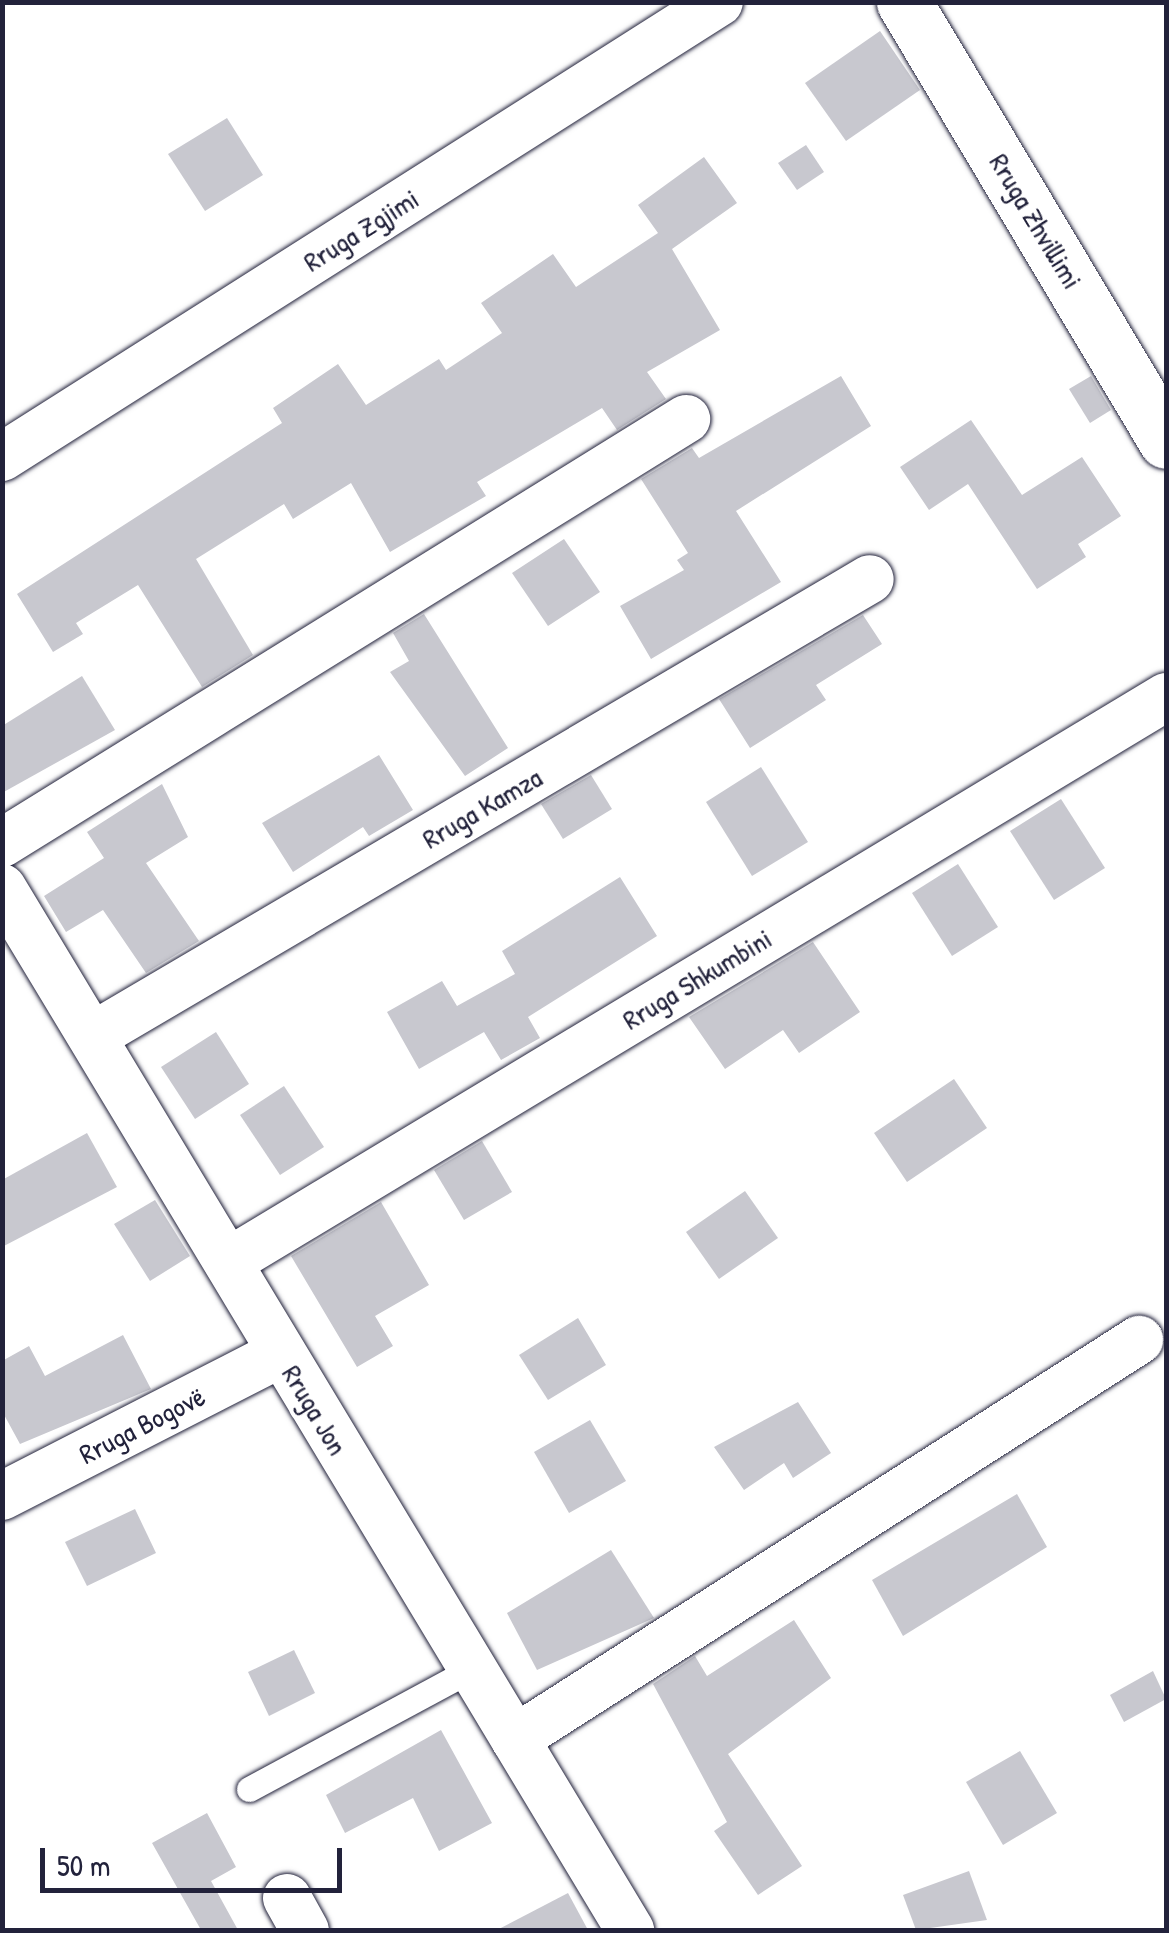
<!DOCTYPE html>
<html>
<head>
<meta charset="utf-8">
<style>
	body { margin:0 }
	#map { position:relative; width:1169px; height:1933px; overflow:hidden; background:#fff; font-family:"Patrick Hand",sans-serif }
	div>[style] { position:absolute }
	.building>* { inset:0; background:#c8c8cf }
	.roads { filter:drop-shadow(0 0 2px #22223b) drop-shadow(0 0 2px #22223b) }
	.lane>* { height:25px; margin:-12.5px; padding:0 12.5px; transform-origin:12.5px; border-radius:12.5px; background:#fff }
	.street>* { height:48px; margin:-24px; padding:0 24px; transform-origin:24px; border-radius:24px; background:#fff }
	.secondary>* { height:55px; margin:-27.5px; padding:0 27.5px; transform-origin:27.5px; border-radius:27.5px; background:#fff }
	span { translate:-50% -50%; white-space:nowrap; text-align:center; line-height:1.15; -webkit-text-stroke:8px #fff; paint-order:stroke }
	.street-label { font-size:28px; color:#22223b }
	.frame { position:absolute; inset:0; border:5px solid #22223b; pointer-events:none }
	.scale { position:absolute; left:40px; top:1848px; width:302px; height:45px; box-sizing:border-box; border:5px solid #22223b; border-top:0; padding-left:12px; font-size:30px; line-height:35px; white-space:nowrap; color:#22223b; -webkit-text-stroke:8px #fff; paint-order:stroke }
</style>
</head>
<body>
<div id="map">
	<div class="building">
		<div style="clip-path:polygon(880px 31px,920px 90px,846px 141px,805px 83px)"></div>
		<div style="clip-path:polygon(227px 118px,263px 175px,205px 211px,168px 154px)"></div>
		<div style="clip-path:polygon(806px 145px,824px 172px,797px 190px,778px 163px)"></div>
		<div style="clip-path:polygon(704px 157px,737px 203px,672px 249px,720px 330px,647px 372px,666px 399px,617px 430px,602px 408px,477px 482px,486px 496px,390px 552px,351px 483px,293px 519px,284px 504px,196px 559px,253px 655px,202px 687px,138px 585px,76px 623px,83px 634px,53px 652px,17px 594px,282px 423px,273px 408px,338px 364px,366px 405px,439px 359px,446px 370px,502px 333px,481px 303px,553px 254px,576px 287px,658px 233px,638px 205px)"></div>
		<div style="clip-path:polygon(841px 376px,871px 426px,736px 511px,781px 582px,651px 659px,620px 606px,684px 570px,677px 560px,688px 553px,641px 479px,692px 448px,699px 458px)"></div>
		<div style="clip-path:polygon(1091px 376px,1111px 410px,1090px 423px,1069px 389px)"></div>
		<div style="clip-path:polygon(971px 420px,1022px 495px,1082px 457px,1121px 516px,1078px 544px,1086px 557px,1037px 589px,968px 484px,929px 510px,900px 467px)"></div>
		<div style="clip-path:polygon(564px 539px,600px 592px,548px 626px,512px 573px)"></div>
		<div style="clip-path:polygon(424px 614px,508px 748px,465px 776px,390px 672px,409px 661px,393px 633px)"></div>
		<div style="clip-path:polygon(863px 615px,882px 644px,816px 685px,826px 700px,750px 748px,719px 699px)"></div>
		<div style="clip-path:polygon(82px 676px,115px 730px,2px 793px,2px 726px)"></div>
		<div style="clip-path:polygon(379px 755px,413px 810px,369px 836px,363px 827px,293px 872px,262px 823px)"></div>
		<div style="clip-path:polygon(761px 767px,808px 842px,752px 876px,706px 802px)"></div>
		<div style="clip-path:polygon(591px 775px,612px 809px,563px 839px,541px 804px)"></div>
		<div style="clip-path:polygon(162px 784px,188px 837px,146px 863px,199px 941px,146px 973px,103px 910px,66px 932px,44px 896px,104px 858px,87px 832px)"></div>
		<div style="clip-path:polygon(1061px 799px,1105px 868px,1054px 900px,1010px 831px)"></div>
		<div style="clip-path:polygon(958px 864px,998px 927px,952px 956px,912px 893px)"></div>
		<div style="clip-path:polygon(620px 877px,657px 936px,528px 1017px,540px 1038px,501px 1060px,484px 1032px,419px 1069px,387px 1012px,442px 981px,457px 1006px,515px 974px,502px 951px)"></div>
		<div style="clip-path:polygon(813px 942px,860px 1012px,799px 1053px,783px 1030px,725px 1069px,689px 1017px)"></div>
		<div style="clip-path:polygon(216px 1032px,249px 1084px,195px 1119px,161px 1067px)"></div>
		<div style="clip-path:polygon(954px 1079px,987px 1128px,907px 1182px,874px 1133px)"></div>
		<div style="clip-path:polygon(284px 1086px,324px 1147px,280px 1175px,240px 1115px)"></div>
		<div style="clip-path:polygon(87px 1133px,117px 1187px,2px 1247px,2px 1180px)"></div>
		<div style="clip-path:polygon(482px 1141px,512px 1192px,464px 1220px,434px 1170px)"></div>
		<div style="clip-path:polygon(745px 1191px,778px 1238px,719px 1279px,686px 1232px)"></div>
		<div style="clip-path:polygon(155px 1200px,190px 1256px,150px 1281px,114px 1224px)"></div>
		<div style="clip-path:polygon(381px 1202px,429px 1285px,375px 1316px,393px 1346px,357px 1367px,291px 1256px)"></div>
		<div style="clip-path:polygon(578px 1318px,606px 1365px,548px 1400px,519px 1355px)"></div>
		<div style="clip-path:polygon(123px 1335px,151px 1389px,20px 1444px,2px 1411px,2px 1361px,29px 1346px,45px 1376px)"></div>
		<div style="clip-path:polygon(798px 1402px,831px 1453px,793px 1478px,784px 1463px,744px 1490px,714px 1447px)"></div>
		<div style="clip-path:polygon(590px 1420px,626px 1481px,569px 1513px,534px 1452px)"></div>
		<div style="clip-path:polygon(1017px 1494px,1047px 1547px,903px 1636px,872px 1580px)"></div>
		<div style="clip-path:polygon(135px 1509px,156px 1553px,87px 1586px,65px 1542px)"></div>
		<div style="clip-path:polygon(611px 1550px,654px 1618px,537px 1670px,507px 1613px)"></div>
		<div style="clip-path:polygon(794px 1620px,831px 1678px,728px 1754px,802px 1866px,758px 1895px,714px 1831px,727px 1822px,653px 1684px,695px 1656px,707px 1676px)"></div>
		<div style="clip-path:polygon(294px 1650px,315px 1693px,269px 1716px,248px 1672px)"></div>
		<div style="clip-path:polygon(1153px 1671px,1166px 1699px,1124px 1722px,1110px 1695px)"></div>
		<div style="clip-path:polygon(441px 1730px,492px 1823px,439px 1851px,413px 1798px,345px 1833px,326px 1795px)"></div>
		<div style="clip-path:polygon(1020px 1751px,1057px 1813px,1003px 1845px,966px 1782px)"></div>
		<div style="clip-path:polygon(207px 1813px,236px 1867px,211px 1881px,238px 1930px,201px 1930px,152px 1843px)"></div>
		<div style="clip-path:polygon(969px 1871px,987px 1920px,916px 1930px,903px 1895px)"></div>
		<div style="clip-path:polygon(568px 1893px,588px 1930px,497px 1930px)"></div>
	</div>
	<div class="roads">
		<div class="lane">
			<div style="left:249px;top:1789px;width:253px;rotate:-28.3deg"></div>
		</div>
		<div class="street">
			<div style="left:2px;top:457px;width:849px;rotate:-32.4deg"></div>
			<div style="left:2px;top:843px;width:805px;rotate:-31.79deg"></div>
			<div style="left:2px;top:888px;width:1217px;rotate:58.92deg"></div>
			<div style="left:93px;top:1036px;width:901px;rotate:-30.46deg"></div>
			<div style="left:228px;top:1262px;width:1095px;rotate:-31.06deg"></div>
			<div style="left:2px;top:1496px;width:314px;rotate:-27.1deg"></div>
			<div style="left:515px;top:1739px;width:741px;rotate:-32.6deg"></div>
			<div style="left:287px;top:1898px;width:37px;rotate:61deg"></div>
		</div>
		<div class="secondary">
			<div style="left:904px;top:2px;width:511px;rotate:59.17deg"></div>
		</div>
	</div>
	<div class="street-label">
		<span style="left:1036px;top:221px;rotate:59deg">Rruga Zhvillimi</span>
		<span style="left:361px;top:230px;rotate:-32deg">Rruga Zgjimi</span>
		<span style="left:482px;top:808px;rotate:-30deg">Rruga Kamza</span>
		<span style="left:697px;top:979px;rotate:-31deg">Rruga Shkumbini</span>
		<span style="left:315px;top:1410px;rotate:59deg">Rruga Jon</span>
		<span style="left:142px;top:1425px;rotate:-27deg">Rruga Bogovë</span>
	</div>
	<div class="frame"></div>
	<div class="scale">50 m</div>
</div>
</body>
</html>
